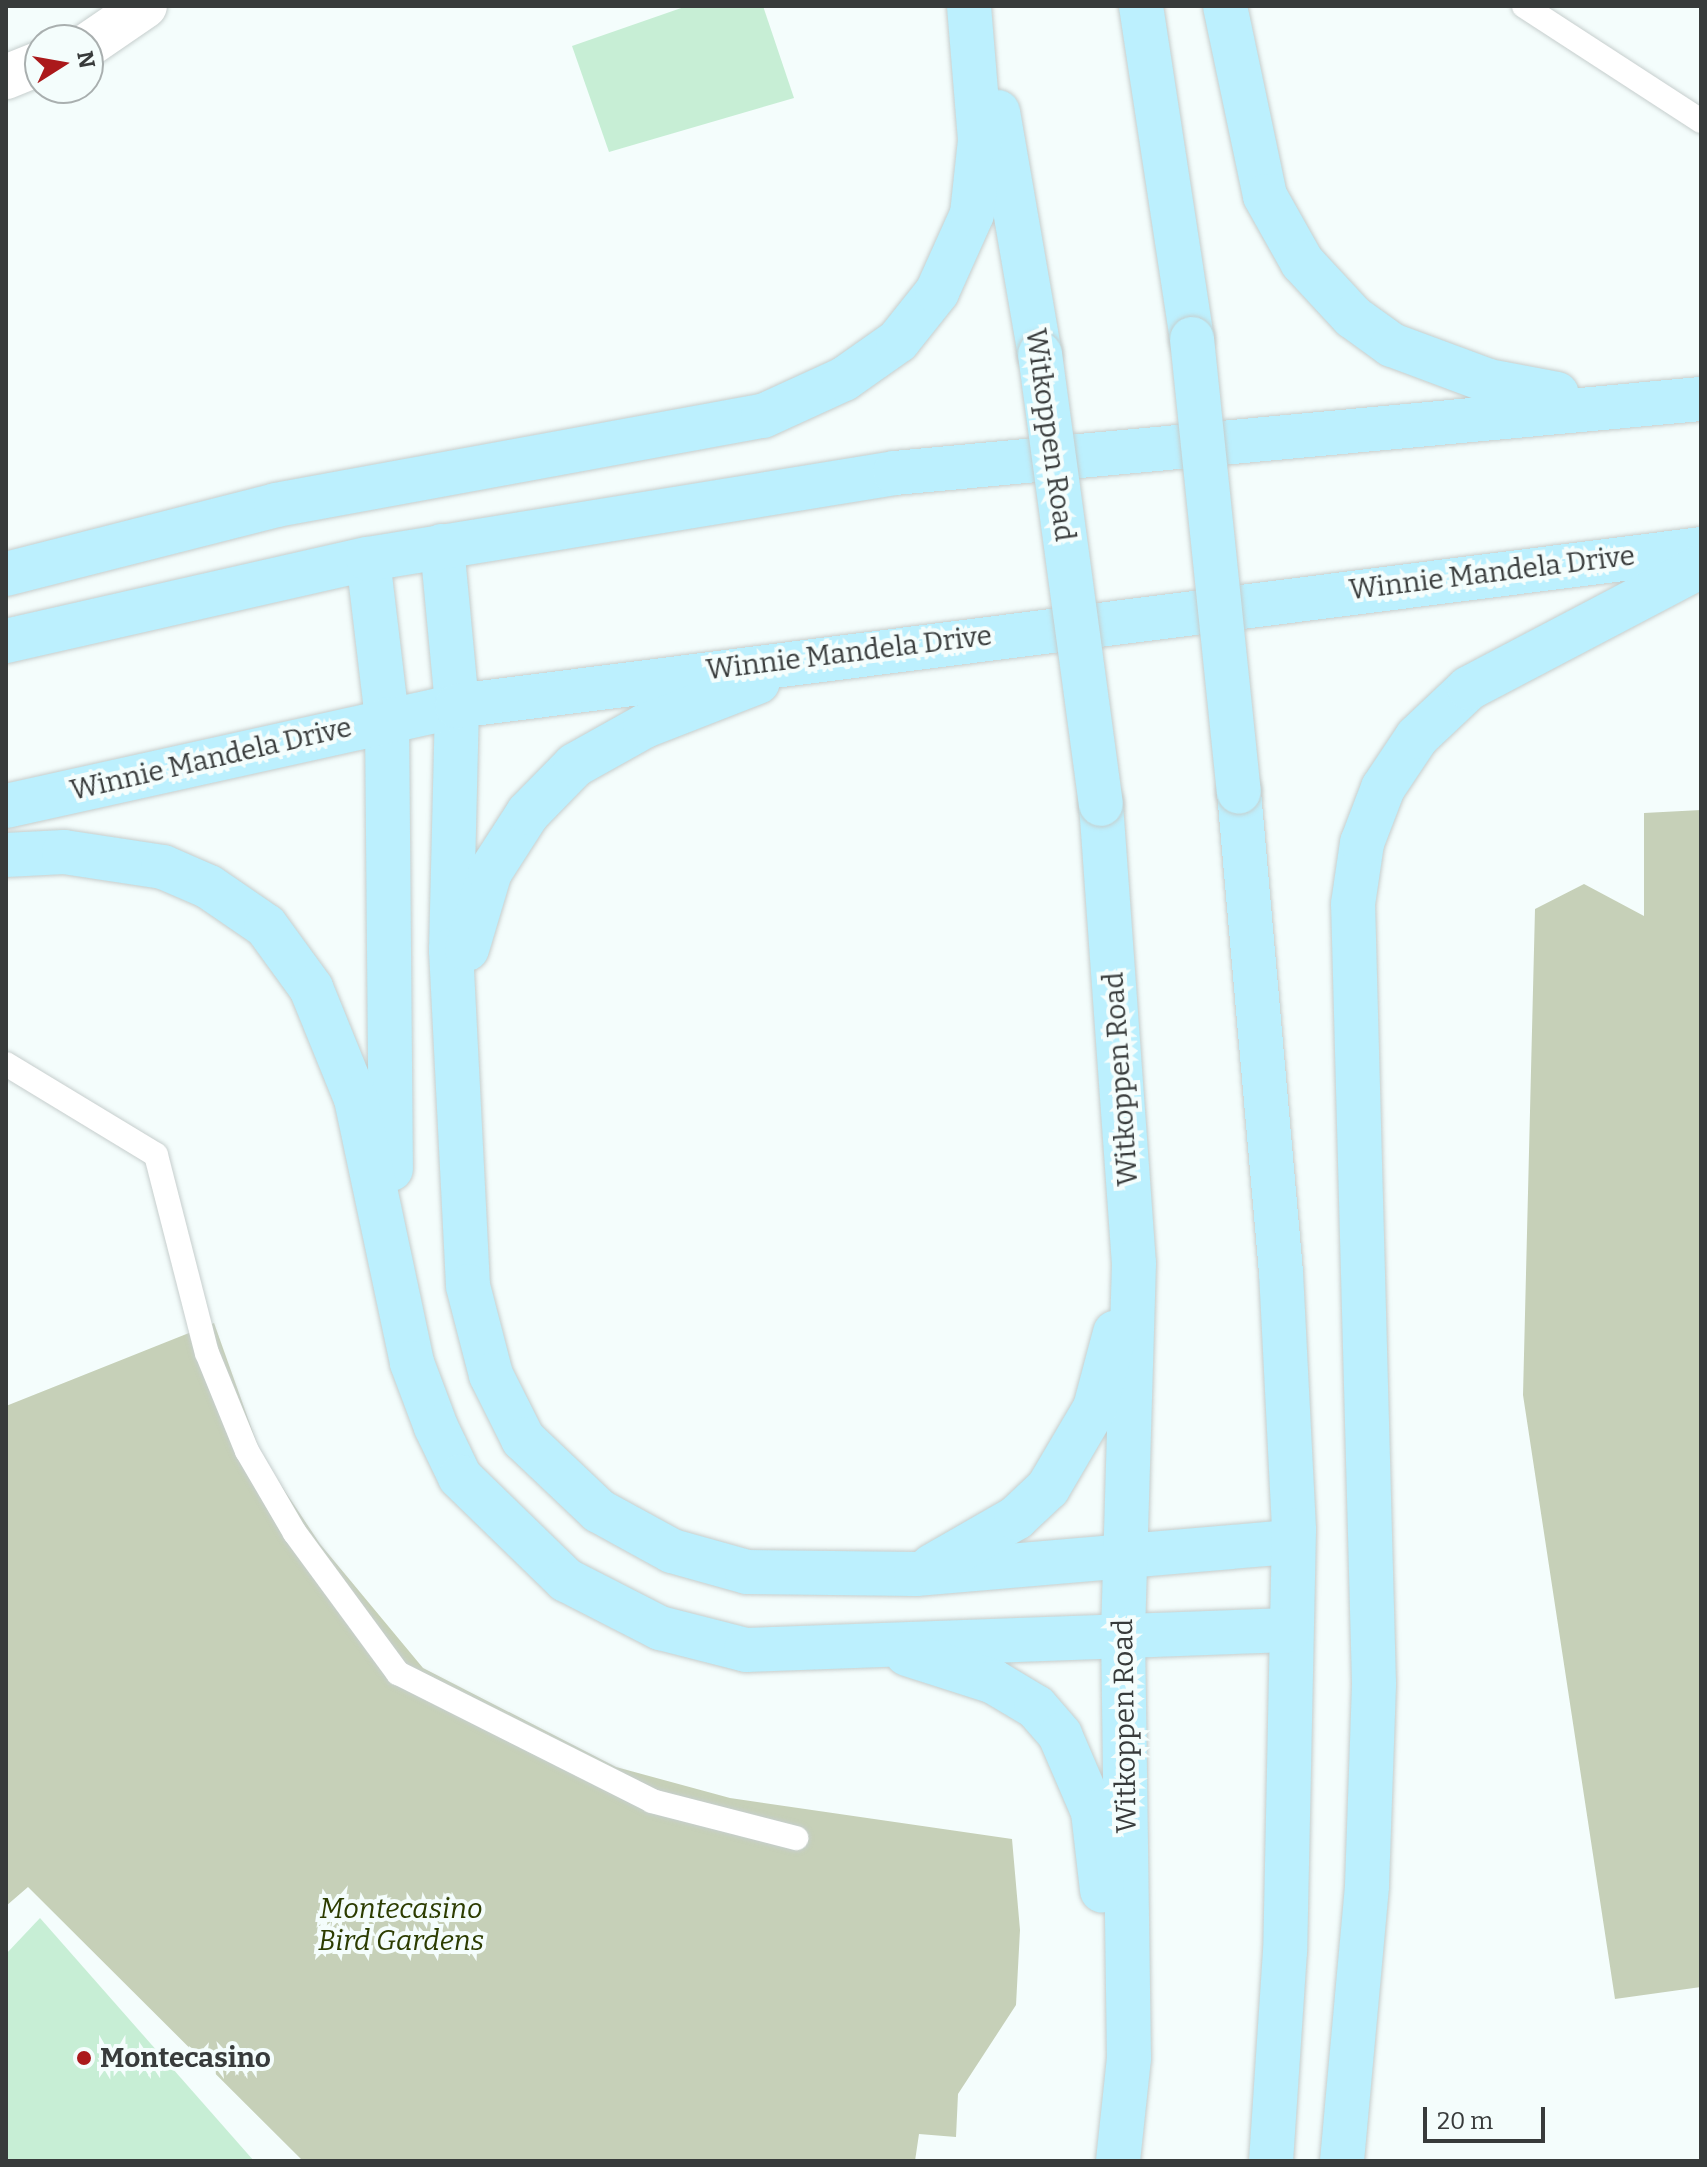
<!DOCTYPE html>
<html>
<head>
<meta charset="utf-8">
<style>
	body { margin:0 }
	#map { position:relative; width:1707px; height:2167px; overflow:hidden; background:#f4fdfc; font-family:Bitter,serif }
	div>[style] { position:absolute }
	.green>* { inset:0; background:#c6d0b8 }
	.building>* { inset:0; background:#c7eed5 }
	.roads { filter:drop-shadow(0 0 2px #c6cecd) drop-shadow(0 0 2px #c6cecd) }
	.service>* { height:24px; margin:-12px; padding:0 12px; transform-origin:12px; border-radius:12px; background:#fff }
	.minor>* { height:44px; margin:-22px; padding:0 22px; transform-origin:22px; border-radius:22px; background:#fff }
	.secondary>* { height:44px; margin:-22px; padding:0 22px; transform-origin:22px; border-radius:22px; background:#bcf0fe }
	.bridges { filter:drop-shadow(0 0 2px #c6cecd) drop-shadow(0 0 2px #c6cecd) }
	.secondary-bridge>* { height:44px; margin:-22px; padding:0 22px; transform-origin:22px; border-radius:22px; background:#bcf0fe }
	.dots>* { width:22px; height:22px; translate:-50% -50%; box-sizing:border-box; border:4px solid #f4fdfc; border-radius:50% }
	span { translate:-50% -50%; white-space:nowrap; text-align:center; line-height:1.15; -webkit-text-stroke:8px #f4fdfc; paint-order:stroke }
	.street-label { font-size:28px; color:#383b3b }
	.park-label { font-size:28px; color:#2c3c00; font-style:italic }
	.poi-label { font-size:28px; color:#383b3b; font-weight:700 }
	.left { translate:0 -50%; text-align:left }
	.frame { position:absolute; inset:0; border:8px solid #383b3b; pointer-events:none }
	.north { position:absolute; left:24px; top:24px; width:80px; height:80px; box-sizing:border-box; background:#f4fdfc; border:2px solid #a9afaf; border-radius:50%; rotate:79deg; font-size:22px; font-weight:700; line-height:32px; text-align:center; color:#383b3b }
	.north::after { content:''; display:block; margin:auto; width:28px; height:36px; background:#ab191b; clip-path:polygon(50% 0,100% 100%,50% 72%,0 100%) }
	.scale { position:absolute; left:1423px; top:2107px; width:122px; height:36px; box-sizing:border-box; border:4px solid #383b3b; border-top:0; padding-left:10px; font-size:24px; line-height:28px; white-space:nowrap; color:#383b3b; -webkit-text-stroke:6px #f4fdfc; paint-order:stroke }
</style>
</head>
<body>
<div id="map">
	<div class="green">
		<div style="clip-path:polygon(1701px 810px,1701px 1987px,1615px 1999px,1523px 1395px,1535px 909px,1584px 884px,1644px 916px,1644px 813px)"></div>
		<div style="clip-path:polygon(214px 1323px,261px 1455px,320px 1544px,423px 1668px,616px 1767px,730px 1798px,1012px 1839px,1020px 1930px,1016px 2005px,958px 2094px,956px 2137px,919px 2134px,915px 2161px,303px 2161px,28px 1887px,6px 1906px,6px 1406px)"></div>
	</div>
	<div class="building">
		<div style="clip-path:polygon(687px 6px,763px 6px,794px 98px,609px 152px,572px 46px)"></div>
		<div style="clip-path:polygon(40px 1918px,254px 2161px,6px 2161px,6px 1954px)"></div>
	</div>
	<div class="roads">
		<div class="service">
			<div style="left:1524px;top:6px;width:211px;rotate:33deg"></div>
			<div style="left:6px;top:1064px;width:175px;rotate:31.2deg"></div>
			<div style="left:156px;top:1155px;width:204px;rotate:75.6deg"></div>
			<div style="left:207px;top:1353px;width:106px;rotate:67.8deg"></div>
			<div style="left:247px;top:1451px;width:95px;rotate:59.7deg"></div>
			<div style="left:295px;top:1533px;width:174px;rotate:53.7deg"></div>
			<div style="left:398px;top:1673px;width:284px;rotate:26.7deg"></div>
			<div style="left:652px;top:1801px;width:149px;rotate:14.4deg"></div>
		</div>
		<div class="minor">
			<div style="left:88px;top:45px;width:69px;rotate:-34.4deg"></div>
			<div style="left:6px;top:77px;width:37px;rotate:-22deg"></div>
		</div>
		<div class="secondary">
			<div style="left:1141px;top:6px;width:337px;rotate:81.3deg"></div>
			<div style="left:1225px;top:6px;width:194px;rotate:78.1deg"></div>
			<div style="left:1265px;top:196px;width:76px;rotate:60.7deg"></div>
			<div style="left:1302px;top:262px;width:75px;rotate:47.2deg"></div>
			<div style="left:1353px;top:317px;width:48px;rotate:35.7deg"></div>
			<div style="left:1392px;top:345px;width:103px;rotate:20.4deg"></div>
			<div style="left:1489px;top:381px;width:69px;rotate:10.8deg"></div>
			<div style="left:998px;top:112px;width:246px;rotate:80.2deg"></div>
			<div style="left:442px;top:546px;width:161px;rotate:84.6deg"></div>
			<div style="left:457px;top:706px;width:244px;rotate:91.4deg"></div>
			<div style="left:451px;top:950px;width:336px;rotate:87.1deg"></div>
			<div style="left:468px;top:1286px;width:92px;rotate:75.5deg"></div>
			<div style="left:491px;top:1375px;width:72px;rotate:63.4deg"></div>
			<div style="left:523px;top:1439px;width:105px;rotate:43.5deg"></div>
			<div style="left:599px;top:1511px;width:83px;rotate:28.7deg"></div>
			<div style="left:672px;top:1551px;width:78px;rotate:15.6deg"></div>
			<div style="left:747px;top:1572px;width:169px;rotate:0.7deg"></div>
			<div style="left:916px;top:1574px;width:378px;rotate:-4.9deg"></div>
			<div style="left:368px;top:559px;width:161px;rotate:83.2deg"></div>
			<div style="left:387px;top:719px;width:450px;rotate:89.5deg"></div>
			<div style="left:6px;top:574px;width:279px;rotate:-14.3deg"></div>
			<div style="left:276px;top:505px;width:495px;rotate:-10.4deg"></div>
			<div style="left:763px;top:416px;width:89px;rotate:-24.6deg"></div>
			<div style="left:844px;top:379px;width:66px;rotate:-35.1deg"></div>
			<div style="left:898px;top:341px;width:63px;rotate:-51.5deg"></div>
			<div style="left:937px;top:292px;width:85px;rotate:-65.8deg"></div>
			<div style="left:972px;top:214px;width:74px;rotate:-83.8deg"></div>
			<div style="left:980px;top:140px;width:134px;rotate:-94.7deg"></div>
			<div style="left:6px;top:641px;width:371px;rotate:-12.8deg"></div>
			<div style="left:368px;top:559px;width:534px;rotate:-9.27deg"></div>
			<div style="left:895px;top:473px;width:809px;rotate:-5.25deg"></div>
			<div style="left:1239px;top:792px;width:482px;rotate:85deg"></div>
			<div style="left:1281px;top:1272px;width:258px;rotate:87.1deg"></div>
			<div style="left:1294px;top:1530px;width:421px;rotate:91.2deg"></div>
			<div style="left:1285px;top:1951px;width:210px;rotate:93.8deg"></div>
			<div style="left:1101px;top:804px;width:460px;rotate:85.9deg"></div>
			<div style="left:1134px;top:1263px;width:367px;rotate:91.7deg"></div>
			<div style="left:1123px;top:1630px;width:428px;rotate:89.2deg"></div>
			<div style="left:1129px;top:2058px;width:104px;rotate:96.1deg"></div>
			<div style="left:6px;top:806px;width:462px;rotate:-12.5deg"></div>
			<div style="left:457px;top:706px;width:1254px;rotate:-7.19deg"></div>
			<div style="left:6px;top:855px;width:58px;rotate:-3deg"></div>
			<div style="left:64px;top:852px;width:100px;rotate:8.6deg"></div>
			<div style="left:163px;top:867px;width:50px;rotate:23.5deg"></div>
			<div style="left:209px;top:887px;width:69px;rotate:34.4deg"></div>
			<div style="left:266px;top:926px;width:77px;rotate:54deg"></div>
			<div style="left:311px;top:988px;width:120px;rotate:67.9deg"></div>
			<div style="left:356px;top:1099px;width:270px;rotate:78deg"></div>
			<div style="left:412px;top:1363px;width:68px;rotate:69.4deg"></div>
			<div style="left:436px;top:1427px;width:55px;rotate:64.4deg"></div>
			<div style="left:460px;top:1477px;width:148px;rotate:44.2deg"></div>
			<div style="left:566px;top:1580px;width:106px;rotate:27.1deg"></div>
			<div style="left:660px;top:1628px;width:89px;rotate:14.3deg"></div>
			<div style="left:746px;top:1650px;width:543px;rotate:-2.11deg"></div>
			<div style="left:467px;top:949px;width:80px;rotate:-73.4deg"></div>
			<div style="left:490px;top:872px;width:70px;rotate:-57.2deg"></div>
			<div style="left:528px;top:813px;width:67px;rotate:-45.6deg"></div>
			<div style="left:575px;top:765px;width:80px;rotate:-29.1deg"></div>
			<div style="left:645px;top:726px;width:121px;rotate:-21.3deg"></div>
			<div style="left:932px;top:1566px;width:97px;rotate:-29.7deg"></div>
			<div style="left:1016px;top:1518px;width:44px;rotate:-43.2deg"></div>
			<div style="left:1048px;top:1488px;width:93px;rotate:-59.6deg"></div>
			<div style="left:1095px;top:1408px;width:78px;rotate:-75.1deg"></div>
			<div style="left:907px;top:1654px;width:91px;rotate:17.8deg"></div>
			<div style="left:994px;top:1682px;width:49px;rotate:30.8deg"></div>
			<div style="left:1036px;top:1707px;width:37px;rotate:49deg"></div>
			<div style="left:1060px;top:1735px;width:84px;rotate:66.8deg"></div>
			<div style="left:1093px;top:1812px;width:79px;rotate:83.4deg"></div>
			<div style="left:1342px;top:2161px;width:277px;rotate:-84.8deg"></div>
			<div style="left:1367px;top:1885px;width:202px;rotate:-88deg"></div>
			<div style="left:1374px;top:1683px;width:779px;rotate:-91.54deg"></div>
			<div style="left:1353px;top:904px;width:62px;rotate:-81.6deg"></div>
			<div style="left:1362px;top:843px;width:59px;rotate:-69.1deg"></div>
			<div style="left:1383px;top:788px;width:61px;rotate:-56.3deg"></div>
			<div style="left:1417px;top:737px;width:71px;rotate:-43.3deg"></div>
			<div style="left:1469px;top:688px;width:262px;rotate:-27.7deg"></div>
		</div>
	</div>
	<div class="bridges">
		<div class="secondary-bridge">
			<div style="left:1192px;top:339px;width:455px;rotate:84.1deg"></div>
			<div style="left:1040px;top:354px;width:454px;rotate:82.3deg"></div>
		</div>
	</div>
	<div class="dots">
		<div style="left:84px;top:2058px;background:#ab191b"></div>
	</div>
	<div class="street-label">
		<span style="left:1050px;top:435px;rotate:82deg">Witkoppen Road</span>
		<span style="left:1492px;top:573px;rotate:-7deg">Winnie Mandela Drive</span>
		<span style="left:849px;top:653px;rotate:-7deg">Winnie Mandela Drive</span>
		<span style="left:211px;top:759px;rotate:-13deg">Winnie Mandela Drive</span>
		<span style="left:1121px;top:1079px;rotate:-94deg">Witkoppen Road</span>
		<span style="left:1125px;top:1726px;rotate:-91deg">Witkoppen Road</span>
	</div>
	<div class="park-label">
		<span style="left:401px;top:1925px">Montecasino<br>Bird Gardens</span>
	</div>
	<div class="poi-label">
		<span class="left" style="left:100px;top:2058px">Montecasino</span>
	</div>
	<div class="frame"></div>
	<div class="north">N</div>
	<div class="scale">20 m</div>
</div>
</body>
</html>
